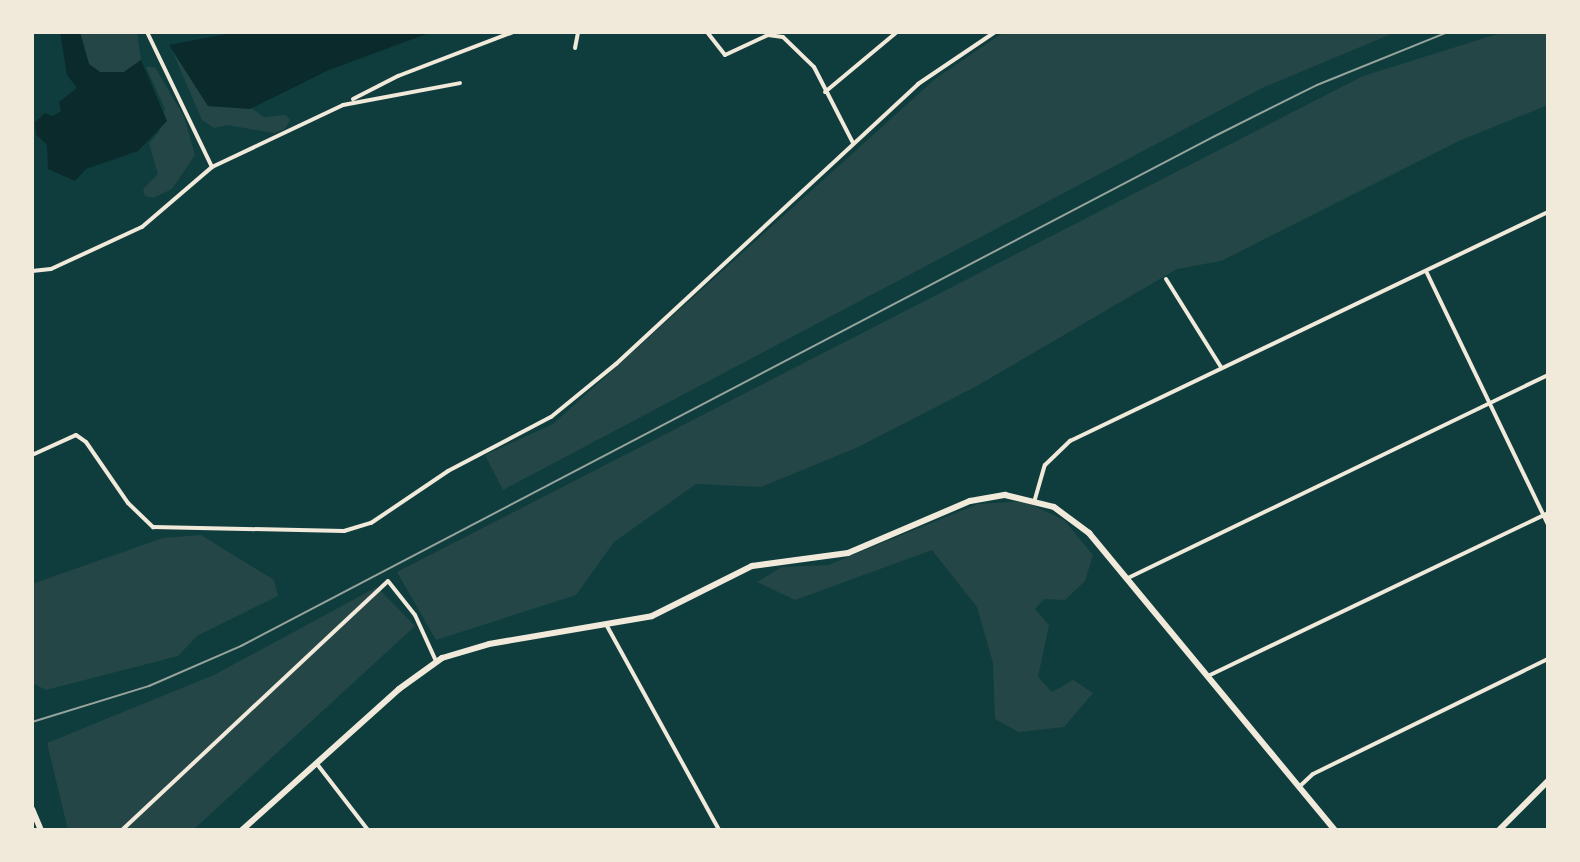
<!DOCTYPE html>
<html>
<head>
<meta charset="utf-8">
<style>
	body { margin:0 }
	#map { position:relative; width:1580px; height:862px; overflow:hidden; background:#0f3d3e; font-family:Overpass,sans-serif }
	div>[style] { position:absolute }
	.green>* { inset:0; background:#244646 }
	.water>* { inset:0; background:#0a2a2b }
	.minor>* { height:4px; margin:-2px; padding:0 2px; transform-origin:2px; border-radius:2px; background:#f1e9da }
	.primary>* { height:6px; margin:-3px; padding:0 3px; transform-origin:3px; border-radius:3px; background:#f1e9da }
	.rail>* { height:2px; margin:-1px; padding:0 1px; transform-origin:1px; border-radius:1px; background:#97a49c }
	span { translate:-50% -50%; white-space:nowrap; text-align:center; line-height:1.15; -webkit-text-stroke:8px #f1e9da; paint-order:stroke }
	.frame { position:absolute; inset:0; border:34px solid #f1e9da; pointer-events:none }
</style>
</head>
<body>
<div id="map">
	<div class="green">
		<div style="clip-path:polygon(80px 32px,137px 32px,141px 60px,124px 72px,100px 72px,89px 65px)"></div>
		<div style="clip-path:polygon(1004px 32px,1396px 32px,1262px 88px,503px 490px,485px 455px,553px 424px,935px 79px)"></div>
		<div style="clip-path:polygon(1504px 32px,1548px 32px,1548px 105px,1461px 140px,1221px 261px,1177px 269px,975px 387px,856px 448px,761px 487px,696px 484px,614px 542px,576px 595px,436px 640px,397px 572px,1363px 76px)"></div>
		<div style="clip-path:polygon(172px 50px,208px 106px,251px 108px,264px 117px,286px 115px,290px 120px,285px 129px,274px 133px,227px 125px,214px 128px,202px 120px)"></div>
		<div style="clip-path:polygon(146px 67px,155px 67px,184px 117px,195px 155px,172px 189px,153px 198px,145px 196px,143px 189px,158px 174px,149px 143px,159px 132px,165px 109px)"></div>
		<div style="clip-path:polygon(1024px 501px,1064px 520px,1093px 555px,1085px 581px,1065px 600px,1044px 599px,1035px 609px,1049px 625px,1038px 677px,1052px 692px,1073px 680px,1093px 693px,1064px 727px,1019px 732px,995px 719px,993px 663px,977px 607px,932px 550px,795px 600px,757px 582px,782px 567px,828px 565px,978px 504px)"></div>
		<div style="clip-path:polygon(201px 535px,274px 580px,278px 596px,197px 636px,178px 656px,46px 690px,32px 683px,32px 584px,163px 538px)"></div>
		<div style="clip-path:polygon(377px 587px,415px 626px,193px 830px,68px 830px,47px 743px,214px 675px)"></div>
	</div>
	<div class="water">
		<div style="clip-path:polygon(60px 32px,80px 32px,89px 64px,100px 72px,124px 72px,141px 60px,167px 121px,138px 151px,86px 169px,75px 181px,48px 169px,47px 145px,36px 134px,35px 122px,45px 113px,53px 116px,61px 111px,59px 102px,77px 88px,67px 75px)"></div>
		<div style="clip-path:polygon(237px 32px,432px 32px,329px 70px,250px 109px,208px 106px,169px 45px)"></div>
	</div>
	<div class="minor">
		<div style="left:147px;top:32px;width:150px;rotate:64.3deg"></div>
		<div style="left:707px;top:32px;width:29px;rotate:52deg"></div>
		<div style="left:725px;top:55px;width:47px;rotate:-24.9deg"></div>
		<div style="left:768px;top:35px;width:15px;rotate:8deg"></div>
		<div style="left:783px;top:37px;width:43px;rotate:44.1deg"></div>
		<div style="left:814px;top:67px;width:85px;rotate:62.8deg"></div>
		<div style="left:575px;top:48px;width:16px;rotate:-79deg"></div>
		<div style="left:825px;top:92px;width:94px;rotate:-39.8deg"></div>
		<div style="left:353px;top:99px;width:51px;rotate:-27.1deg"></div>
		<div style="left:398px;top:76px;width:123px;rotate:-20.9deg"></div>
		<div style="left:32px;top:271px;width:19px;rotate:-6deg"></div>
		<div style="left:51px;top:269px;width:100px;rotate:-24.8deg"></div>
		<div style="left:142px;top:227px;width:92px;rotate:-40.6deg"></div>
		<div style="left:212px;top:167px;width:145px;rotate:-25.3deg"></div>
		<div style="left:343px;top:105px;width:119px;rotate:-10.6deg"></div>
		<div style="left:1426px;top:271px;width:282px;rotate:64.3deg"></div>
		<div style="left:1166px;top:279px;width:104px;rotate:58deg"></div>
		<div style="left:32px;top:455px;width:48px;rotate:-24.4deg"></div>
		<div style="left:76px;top:435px;width:12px;rotate:35deg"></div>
		<div style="left:86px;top:442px;width:74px;rotate:55.5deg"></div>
		<div style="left:128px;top:503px;width:35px;rotate:44deg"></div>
		<div style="left:153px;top:527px;width:191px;rotate:1.2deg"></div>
		<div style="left:344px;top:531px;width:28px;rotate:-17deg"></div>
		<div style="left:371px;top:523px;width:93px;rotate:-34deg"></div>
		<div style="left:448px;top:471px;width:116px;rotate:-27.7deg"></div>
		<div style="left:551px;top:417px;width:84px;rotate:-39.2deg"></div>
		<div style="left:616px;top:364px;width:412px;rotate:-42.8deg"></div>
		<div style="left:918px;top:84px;width:93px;rotate:-34deg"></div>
		<div style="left:1035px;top:499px;width:35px;rotate:-74deg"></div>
		<div style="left:1045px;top:465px;width:35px;rotate:-44deg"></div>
		<div style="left:1070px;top:441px;width:530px;rotate:-25.6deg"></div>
		<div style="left:1128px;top:578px;width:466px;rotate:-25.8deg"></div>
		<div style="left:607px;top:626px;width:233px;rotate:61.2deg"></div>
		<div style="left:1208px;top:676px;width:377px;rotate:-25.6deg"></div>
		<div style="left:317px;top:764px;width:83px;rotate:52.3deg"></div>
		<div style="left:1299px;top:787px;width:19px;rotate:-43deg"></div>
		<div style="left:1313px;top:774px;width:262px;rotate:-26.1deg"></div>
		<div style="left:122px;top:830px;width:364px;rotate:-43.1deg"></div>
		<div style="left:388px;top:581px;width:43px;rotate:51.5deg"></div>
		<div style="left:415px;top:615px;width:51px;rotate:65.5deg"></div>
	</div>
	<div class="primary">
		<div style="left:32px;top:809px;width:23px;rotate:67deg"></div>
		<div style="left:242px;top:830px;width:211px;rotate:-41.9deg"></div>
		<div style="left:399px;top:689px;width:53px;rotate:-35.8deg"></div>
		<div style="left:442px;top:658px;width:49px;rotate:-16.6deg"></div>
		<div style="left:489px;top:644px;width:165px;rotate:-9.7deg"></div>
		<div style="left:652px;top:616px;width:112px;rotate:-26.6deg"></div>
		<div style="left:752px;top:566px;width:97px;rotate:-7.7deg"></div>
		<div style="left:848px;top:553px;width:133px;rotate:-23.1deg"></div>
		<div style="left:970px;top:501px;width:36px;rotate:-10deg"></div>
		<div style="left:1005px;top:495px;width:50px;rotate:13.8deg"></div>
		<div style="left:1054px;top:507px;width:44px;rotate:36.6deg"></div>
		<div style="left:1089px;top:533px;width:386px;rotate:50.4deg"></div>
		<div style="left:1499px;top:830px;width:69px;rotate:-45deg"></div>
	</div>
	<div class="rail">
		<div style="left:32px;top:722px;width:122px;rotate:-17.1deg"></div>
		<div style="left:149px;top:686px;width:100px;rotate:-23.5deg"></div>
		<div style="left:241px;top:646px;width:1097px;rotate:-27.64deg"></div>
		<div style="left:1213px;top:137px;width:116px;rotate:-26.6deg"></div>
		<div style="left:1317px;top:85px;width:141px;rotate:-22deg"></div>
	</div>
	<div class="frame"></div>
</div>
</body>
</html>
